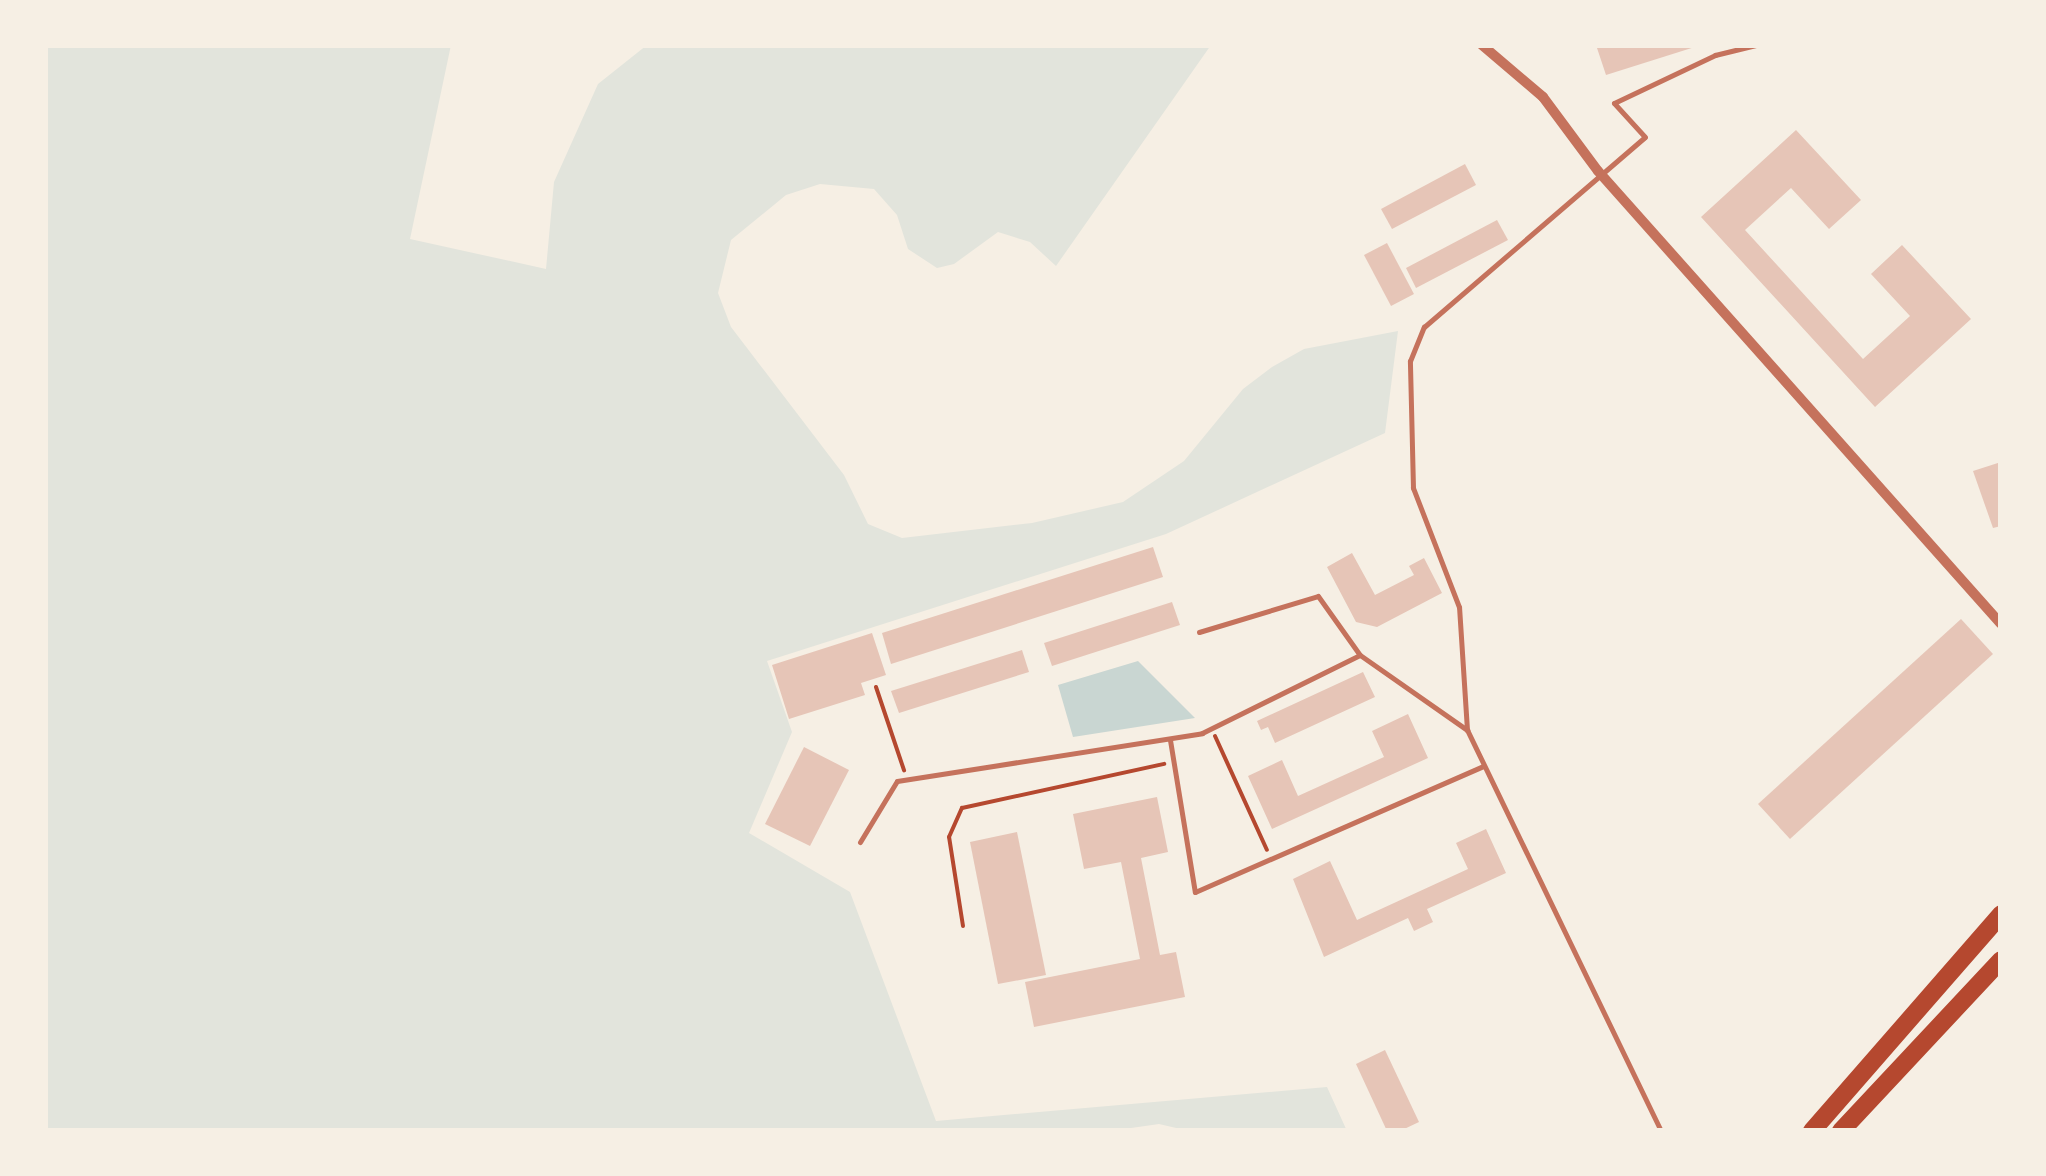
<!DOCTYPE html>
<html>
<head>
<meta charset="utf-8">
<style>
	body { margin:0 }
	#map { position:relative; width:2046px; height:1176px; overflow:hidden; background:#f6efe4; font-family:"Exo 2",sans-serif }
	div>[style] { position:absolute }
	.green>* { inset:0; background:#e2e4dc }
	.water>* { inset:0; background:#c9d6d2 }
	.building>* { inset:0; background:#e6c5b7 }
	.path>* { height:4px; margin:-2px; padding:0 2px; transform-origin:2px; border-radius:2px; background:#b5482f }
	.service>* { height:5px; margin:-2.5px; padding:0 2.5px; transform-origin:2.5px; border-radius:2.5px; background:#c5725c }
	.minor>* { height:10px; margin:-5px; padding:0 5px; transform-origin:5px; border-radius:5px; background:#c5725c }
	.trunk>* { height:18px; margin:-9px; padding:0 9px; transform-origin:9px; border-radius:9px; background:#b5482f }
	span { translate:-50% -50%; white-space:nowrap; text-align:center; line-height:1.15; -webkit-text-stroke:10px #f6efe4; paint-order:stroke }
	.frame { position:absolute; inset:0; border:48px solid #f6efe4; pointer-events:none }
</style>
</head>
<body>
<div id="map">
	<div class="green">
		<div style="clip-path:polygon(45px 45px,451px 45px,410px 239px,546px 269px,554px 182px,598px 84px,647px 45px,1211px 45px,1056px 266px,1030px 242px,998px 232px,954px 264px,937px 268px,908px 249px,897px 215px,874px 189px,820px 184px,786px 195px,731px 240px,718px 293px,731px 327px,844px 475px,868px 524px,902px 538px,1032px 523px,1123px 502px,1184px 461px,1243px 389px,1272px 367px,1304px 349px,1398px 331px,1385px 433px,1166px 534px,767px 661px,792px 732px,749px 833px,850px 892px,936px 1121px,1327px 1087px,1347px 1131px,1189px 1131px,1159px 1124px,1110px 1131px,45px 1131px)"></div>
	</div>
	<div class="water">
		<div style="clip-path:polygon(1138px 661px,1195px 718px,1073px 737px,1058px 685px)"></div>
	</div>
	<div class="building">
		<div style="clip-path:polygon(1596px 45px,1698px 45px,1698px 46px,1606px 75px)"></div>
		<div style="clip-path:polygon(1796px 130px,1861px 200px,1829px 229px,1791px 188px,1745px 230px,1863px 359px,1910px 316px,1871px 274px,1902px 245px,1971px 319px,1875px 407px,1701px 217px)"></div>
		<div style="clip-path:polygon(1465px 164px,1476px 185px,1392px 229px,1381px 209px)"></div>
		<div style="clip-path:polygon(1497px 220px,1508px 240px,1416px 288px,1406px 268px)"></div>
		<div style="clip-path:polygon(1387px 243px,1414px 294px,1391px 306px,1364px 255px)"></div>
		<div style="clip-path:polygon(2001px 462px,2001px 526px,1993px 528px,1973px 471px)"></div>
		<div style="clip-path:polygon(1153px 547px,1163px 577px,891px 664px,882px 633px)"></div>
		<div style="clip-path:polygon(1352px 553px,1375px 595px,1414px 575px,1409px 566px,1424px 558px,1442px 593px,1377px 627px,1356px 622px,1327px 567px)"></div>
		<div style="clip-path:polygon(1172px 602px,1180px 625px,1052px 666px,1044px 643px)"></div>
		<div style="clip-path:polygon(1961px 619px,1993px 654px,1790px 839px,1758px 804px)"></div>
		<div style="clip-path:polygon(872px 633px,886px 675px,861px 683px,865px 695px,789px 719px,772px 665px)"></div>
		<div style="clip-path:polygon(1022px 650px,1029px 672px,899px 713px,891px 691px)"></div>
		<div style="clip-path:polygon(1363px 672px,1375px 697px,1275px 743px,1268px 727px,1261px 730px,1257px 721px)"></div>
		<div style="clip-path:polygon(1408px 714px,1428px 758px,1272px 829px,1248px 776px,1282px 760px,1298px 796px,1384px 757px,1372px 731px)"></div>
		<div style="clip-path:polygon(804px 747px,849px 770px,810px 846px,765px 824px)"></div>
		<div style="clip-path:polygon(1157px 797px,1168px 852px,1141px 858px,1160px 955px,1176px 952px,1185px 997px,1034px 1027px,1025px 982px,1140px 959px,1121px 862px,1084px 869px,1073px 814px)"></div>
		<div style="clip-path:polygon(1486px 829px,1506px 873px,1427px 909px,1433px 922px,1414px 931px,1408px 918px,1324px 957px,1293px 879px,1330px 861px,1357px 920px,1468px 869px,1456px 843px)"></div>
		<div style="clip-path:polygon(1017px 832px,1046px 975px,998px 984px,970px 842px)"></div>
		<div style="clip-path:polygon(1385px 1050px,1419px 1122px,1400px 1131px,1387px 1131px,1356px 1064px)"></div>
	</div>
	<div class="path">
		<div style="left:876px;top:687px;width:88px;rotate:71.4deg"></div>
		<div style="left:1215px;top:736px;width:125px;rotate:65.5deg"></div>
		<div style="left:963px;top:926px;width:90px;rotate:-98.9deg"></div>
		<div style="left:949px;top:837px;width:32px;rotate:-66deg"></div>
		<div style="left:962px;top:808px;width:207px;rotate:-12.3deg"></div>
	</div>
	<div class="service">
		<div style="left:1199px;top:632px;width:124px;rotate:-16.8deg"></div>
		<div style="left:1318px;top:596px;width:72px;rotate:54.6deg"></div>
		<div style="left:1360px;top:655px;width:131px;rotate:35deg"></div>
		<div style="left:1170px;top:740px;width:154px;rotate:80.7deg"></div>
		<div style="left:1195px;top:892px;width:315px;rotate:-23.6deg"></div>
		<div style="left:860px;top:842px;width:71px;rotate:-58.8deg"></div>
		<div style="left:897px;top:781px;width:309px;rotate:-8.9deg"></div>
		<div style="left:1202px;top:733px;width:176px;rotate:-26.3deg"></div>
		<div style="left:1661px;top:1131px;width:445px;rotate:-115.8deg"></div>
		<div style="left:1467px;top:730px;width:123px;rotate:-93.7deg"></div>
		<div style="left:1459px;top:607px;width:128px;rotate:-111.1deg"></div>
		<div style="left:1413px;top:488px;width:127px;rotate:-91.4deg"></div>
		<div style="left:1410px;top:361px;width:37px;rotate:-68deg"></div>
		<div style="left:1424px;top:327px;width:291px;rotate:-40.7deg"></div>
		<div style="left:1645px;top:137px;width:46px;rotate:-132.4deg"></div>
		<div style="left:1614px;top:103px;width:112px;rotate:-25.4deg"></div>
		<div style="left:1715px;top:55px;width:42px;rotate:-13.7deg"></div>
	</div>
	<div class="minor">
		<div style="left:1482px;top:45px;width:80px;rotate:40.4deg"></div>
		<div style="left:1543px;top:97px;width:92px;rotate:53.4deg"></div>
		<div style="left:1598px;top:171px;width:606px;rotate:48.34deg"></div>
	</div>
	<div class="trunk">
		<div style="left:1812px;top:1131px;width:288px;rotate:-48.9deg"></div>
		<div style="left:1841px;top:1131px;width:234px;rotate:-46.9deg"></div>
	</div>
	<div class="frame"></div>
</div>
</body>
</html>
